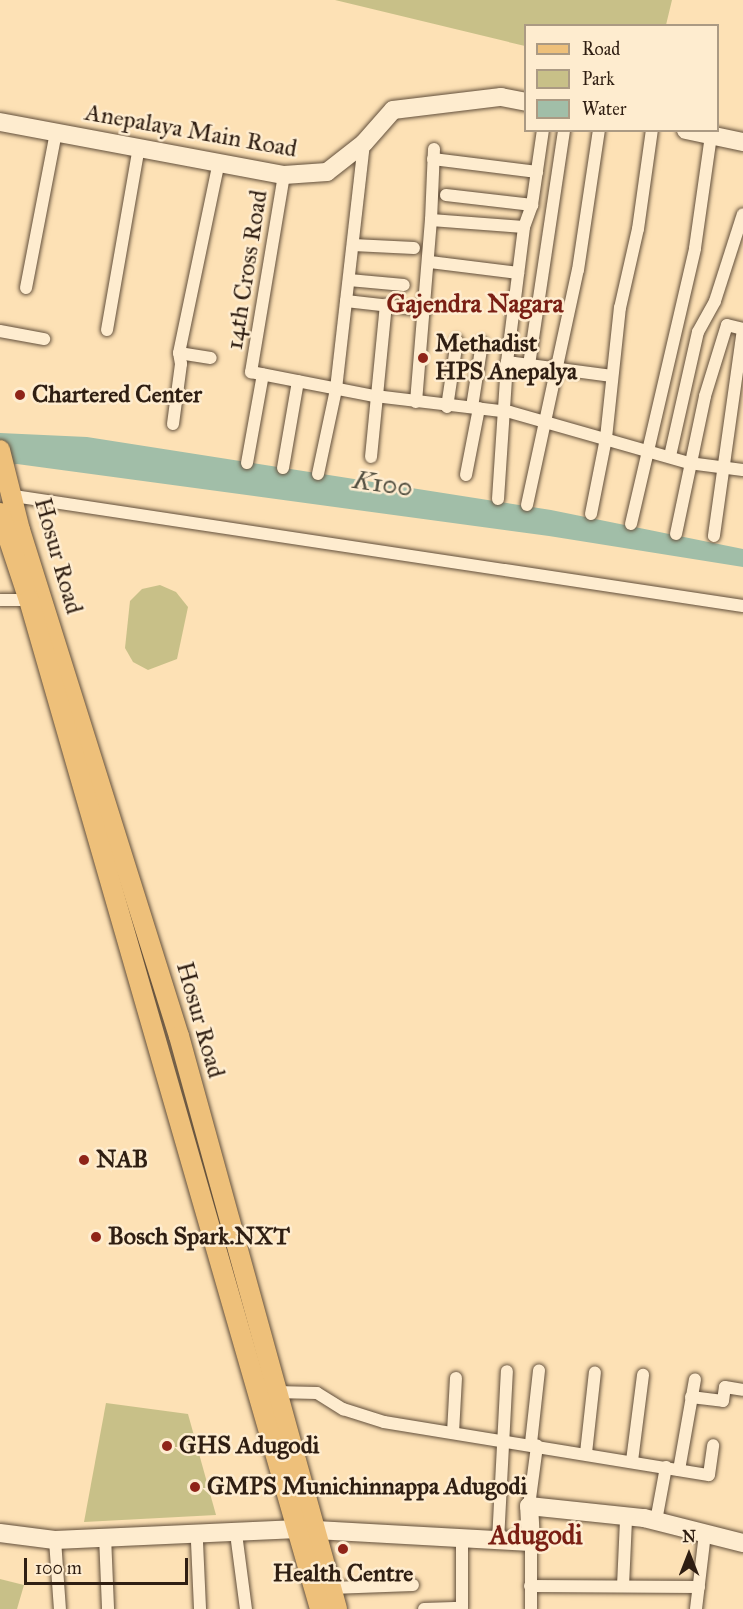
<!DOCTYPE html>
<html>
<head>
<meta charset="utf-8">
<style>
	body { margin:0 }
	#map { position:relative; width:743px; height:1609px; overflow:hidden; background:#fde1b5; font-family:"IM FELL Great Primer",serif }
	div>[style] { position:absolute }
	.green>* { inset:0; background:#c8c088 }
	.water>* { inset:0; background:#a1bea8 }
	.roads { filter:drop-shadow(0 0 2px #624f3b) drop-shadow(0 0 2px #624f3b) }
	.street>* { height:12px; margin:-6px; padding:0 6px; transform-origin:6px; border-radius:6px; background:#feeccf }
	.secondary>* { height:18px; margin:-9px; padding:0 9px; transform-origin:9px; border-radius:9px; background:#feeccf }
	.primary>* { height:20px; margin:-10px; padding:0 10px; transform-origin:10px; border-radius:10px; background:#eec07a }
	.dots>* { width:16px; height:16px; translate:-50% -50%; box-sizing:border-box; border:3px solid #feeccf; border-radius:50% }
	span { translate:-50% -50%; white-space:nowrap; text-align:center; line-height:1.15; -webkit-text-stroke:5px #feeccf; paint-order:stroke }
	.street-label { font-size:24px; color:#2f1e12 }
	.poi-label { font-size:24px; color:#2f1e12; font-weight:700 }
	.left { translate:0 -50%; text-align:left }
	.neighbourhood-label { font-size:26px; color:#7a1f14; font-weight:700 }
	.water-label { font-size:26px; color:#514e3f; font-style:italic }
	.quarter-label { font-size:27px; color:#7a1f14; font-weight:700 }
	.legend { position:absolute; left:524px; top:24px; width:195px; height:108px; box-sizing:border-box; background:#feeccf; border:2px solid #ab9a83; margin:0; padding:8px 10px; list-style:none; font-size:18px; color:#2f1e12 }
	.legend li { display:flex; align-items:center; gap:12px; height:30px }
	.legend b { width:30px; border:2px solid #ab9a83 }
	.north { position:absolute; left:659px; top:1525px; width:60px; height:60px; -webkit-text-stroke:4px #feeccf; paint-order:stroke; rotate:0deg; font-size:16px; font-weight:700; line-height:24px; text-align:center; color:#2f1e12 }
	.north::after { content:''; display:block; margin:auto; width:21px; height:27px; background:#2f1e12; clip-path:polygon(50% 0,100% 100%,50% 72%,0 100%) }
	.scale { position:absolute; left:24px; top:1558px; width:164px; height:27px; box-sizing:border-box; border:3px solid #2f1e12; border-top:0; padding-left:8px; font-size:18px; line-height:21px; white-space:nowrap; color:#2f1e12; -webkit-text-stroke:4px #feeccf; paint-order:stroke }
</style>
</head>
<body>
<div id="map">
	<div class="green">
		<div style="clip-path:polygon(335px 0,672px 0,666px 25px,526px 26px,525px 46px)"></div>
		<div style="clip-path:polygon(160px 585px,176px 592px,188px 607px,177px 659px,148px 670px,133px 662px,125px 648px,130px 601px,142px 589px)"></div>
		<div style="clip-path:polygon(106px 1403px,188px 1414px,216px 1515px,84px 1522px)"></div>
		<div style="clip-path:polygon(0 1579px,24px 1585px,17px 1609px,0 1609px)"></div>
	</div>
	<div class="water">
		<div style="clip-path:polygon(0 433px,87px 437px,551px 510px,743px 549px,743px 567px,549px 536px,17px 464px,0 466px)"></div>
	</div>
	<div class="roads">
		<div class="street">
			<div style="left:434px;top:149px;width:71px;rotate:92.4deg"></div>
			<div style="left:431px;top:220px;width:93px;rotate:4.3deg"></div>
			<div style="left:433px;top:159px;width:105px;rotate:7.1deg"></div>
			<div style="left:284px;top:175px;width:200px;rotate:99.5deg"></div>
			<div style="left:251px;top:372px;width:126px;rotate:11deg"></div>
			<div style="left:375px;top:396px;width:136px;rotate:6.8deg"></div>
			<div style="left:510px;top:412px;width:186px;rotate:15.9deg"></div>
			<div style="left:689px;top:463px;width:54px;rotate:7.4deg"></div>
			<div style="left:446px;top:195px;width:87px;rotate:6.6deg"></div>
			<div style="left:353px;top:245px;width:61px;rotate:2.8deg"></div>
			<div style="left:430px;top:262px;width:89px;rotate:7.1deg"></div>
			<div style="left:349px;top:280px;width:55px;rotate:5.2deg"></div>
			<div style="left:26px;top:288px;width:159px;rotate:-79.1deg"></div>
			<div style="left:346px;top:301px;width:80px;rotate:6.5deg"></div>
			<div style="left:107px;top:330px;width:186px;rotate:-80.1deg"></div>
			<div style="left:0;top:331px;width:45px;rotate:10.3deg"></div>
			<div style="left:179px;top:353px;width:32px;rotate:9deg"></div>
			<div style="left:507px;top:362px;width:106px;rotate:7.6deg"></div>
			<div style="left:529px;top:365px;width:238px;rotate:-81.5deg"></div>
			<div style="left:416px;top:402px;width:183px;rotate:-85.3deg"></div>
			<div style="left:447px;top:407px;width:67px;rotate:-81.4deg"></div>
			<div style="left:472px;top:407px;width:65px;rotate:-81.1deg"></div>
			<div style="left:173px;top:424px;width:61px;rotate:-82.4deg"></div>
			<div style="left:181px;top:364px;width:11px;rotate:-100deg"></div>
			<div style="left:179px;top:353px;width:196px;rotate:-78.2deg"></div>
			<div style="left:670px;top:456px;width:127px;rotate:-77.3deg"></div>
			<div style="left:698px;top:332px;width:35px;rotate:-61deg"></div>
			<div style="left:715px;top:301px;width:91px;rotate:-72.2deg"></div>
			<div style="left:371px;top:457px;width:153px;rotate:-84.4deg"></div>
			<div style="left:247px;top:463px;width:90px;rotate:-79.8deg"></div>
			<div style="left:283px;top:468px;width:88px;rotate:-80.2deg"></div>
			<div style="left:318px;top:474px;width:87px;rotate:-78deg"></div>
			<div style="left:336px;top:389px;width:248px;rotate:-83.5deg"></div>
			<div style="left:466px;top:475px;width:68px;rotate:-79deg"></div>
			<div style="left:14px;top:496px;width:737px;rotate:8.58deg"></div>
			<div style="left:498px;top:499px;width:137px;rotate:-86.2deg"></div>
			<div style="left:507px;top:362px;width:136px;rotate:-82.8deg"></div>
			<div style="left:524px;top:227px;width:23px;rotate:-70deg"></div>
			<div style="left:532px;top:205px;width:76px;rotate:-81.7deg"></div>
			<div style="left:527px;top:505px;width:240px;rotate:-77.8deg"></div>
			<div style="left:578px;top:270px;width:142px;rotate:-81.5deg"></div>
			<div style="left:591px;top:514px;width:77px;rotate:-78.8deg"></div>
			<div style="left:606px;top:438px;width:131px;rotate:-83.9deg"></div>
			<div style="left:620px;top:308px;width:81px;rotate:-77.2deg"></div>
			<div style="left:638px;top:229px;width:100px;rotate:-82deg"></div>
			<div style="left:631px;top:524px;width:283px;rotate:-76.9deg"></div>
			<div style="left:695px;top:248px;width:114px;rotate:-81.9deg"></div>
			<div style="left:676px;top:534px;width:141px;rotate:-78.1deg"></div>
			<div style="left:705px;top:396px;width:74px;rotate:-72.8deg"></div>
			<div style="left:727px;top:325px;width:16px;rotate:14deg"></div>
			<div style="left:743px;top:329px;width:209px;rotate:98deg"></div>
			<div style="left:0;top:600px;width:29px"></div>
			<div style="left:275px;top:1392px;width:42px;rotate:1.4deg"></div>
			<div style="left:317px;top:1393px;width:31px;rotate:32deg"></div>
			<div style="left:343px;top:1409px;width:43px;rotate:17.6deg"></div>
			<div style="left:384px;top:1422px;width:329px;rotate:9.3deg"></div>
			<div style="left:709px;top:1475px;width:30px;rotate:-82deg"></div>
			<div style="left:691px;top:1397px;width:32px;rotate:7deg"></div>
			<div style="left:723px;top:1401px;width:14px;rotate:-82deg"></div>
			<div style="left:725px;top:1387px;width:18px;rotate:9deg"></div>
			<div style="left:453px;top:1433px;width:55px;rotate:-86.9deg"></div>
			<div style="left:531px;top:1443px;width:73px;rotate:-83.7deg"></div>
			<div style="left:586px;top:1453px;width:81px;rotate:-83.7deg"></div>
			<div style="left:632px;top:1461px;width:87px;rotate:-82.7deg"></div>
			<div style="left:679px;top:1470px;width:92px;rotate:-80deg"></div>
			<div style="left:529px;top:1506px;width:61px;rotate:-82.4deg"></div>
			<div style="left:656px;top:1521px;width:55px;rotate:-79.5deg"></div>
			<div style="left:105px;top:1536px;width:73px;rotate:87.6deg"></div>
			<div style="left:55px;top:1540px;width:69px;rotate:85.9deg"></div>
			<div style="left:237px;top:1541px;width:69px;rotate:82.5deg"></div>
			<div style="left:498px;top:1541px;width:170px;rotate:-87deg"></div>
			<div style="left:197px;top:1542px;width:67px;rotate:87.4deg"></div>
			<div style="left:531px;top:1542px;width:67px;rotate:90deg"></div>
			<div style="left:530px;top:1586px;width:169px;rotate:0.3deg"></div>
			<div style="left:623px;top:1586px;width:67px;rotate:-87.4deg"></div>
			<div style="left:331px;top:1588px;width:82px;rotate:-2.1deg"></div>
			<div style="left:424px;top:1609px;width:38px;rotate:-2deg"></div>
			<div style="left:462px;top:1608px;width:68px;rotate:-90deg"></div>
			<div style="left:696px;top:1609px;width:77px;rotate:-83.2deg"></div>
		</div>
		<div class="secondary">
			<div style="left:0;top:122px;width:289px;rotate:10.6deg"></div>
			<div style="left:284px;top:175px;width:43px;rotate:-4deg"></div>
			<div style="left:327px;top:172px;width:47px;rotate:-38.1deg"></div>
			<div style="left:364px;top:143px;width:44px;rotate:-48.7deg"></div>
			<div style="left:393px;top:110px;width:109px;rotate:-6.9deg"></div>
			<div style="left:501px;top:97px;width:25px;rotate:11deg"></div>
			<div style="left:686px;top:130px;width:58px;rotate:11.9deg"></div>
			<div style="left:0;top:1533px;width:55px;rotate:7.3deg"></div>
			<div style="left:55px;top:1540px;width:243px;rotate:-2.6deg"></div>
			<div style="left:298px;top:1529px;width:233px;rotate:3.2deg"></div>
			<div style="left:531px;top:1542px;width:36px;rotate:-93deg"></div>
			<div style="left:529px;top:1506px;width:116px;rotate:6deg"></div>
			<div style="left:644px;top:1518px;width:102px;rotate:14.2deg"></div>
		</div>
		<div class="primary">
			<div style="left:0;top:450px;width:82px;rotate:76deg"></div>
			<div style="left:20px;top:530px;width:530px;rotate:72.56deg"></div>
			<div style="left:179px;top:1036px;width:594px;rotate:74.58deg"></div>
			<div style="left:0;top:513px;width:92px;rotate:71.6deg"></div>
			<div style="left:29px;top:600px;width:1050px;rotate:73.91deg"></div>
		</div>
	</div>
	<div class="dots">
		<div style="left:423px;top:358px;background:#8f2418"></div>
		<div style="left:20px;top:395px;background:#8f2418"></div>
		<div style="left:84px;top:1160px;background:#8f2418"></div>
		<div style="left:96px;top:1237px;background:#8f2418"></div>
		<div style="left:167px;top:1446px;background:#8f2418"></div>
		<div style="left:195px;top:1487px;background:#8f2418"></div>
		<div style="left:343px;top:1549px;background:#8f2418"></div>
	</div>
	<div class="street-label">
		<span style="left:191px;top:131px;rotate:10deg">Anepalaya Main Road</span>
		<span style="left:247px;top:270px;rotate:-81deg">14th Cross Road</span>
		<span style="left:58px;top:556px;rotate:74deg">Hosur Road</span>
		<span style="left:200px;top:1020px;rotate:74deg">Hosur Road</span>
	</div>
	<div class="poi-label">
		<span class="left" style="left:435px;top:358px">Methadist<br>HPS Anepalya</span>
		<span class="left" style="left:32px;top:395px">Chartered Center</span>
		<span class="left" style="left:96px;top:1160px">NAB</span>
		<span class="left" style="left:108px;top:1237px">Bosch Spark.NXT</span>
		<span class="left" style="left:179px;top:1446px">GHS Adugodi</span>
		<span class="left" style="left:207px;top:1487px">GMPS Munichinnappa Adugodi</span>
		<span style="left:343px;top:1574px">Health Centre</span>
	</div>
	<div class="neighbourhood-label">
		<span style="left:475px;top:304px">Gajendra Nagara</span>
	</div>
	<div class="water-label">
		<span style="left:383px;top:484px;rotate:8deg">K100</span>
	</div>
	<div class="quarter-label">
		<span style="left:536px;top:1535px">Adugodi</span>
	</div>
	<ul class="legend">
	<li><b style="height:8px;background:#eec07a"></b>Road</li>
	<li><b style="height:16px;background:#c8c088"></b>Park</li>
	<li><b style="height:16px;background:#a1bea8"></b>Water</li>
	</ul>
	<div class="north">N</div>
	<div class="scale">100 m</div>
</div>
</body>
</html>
